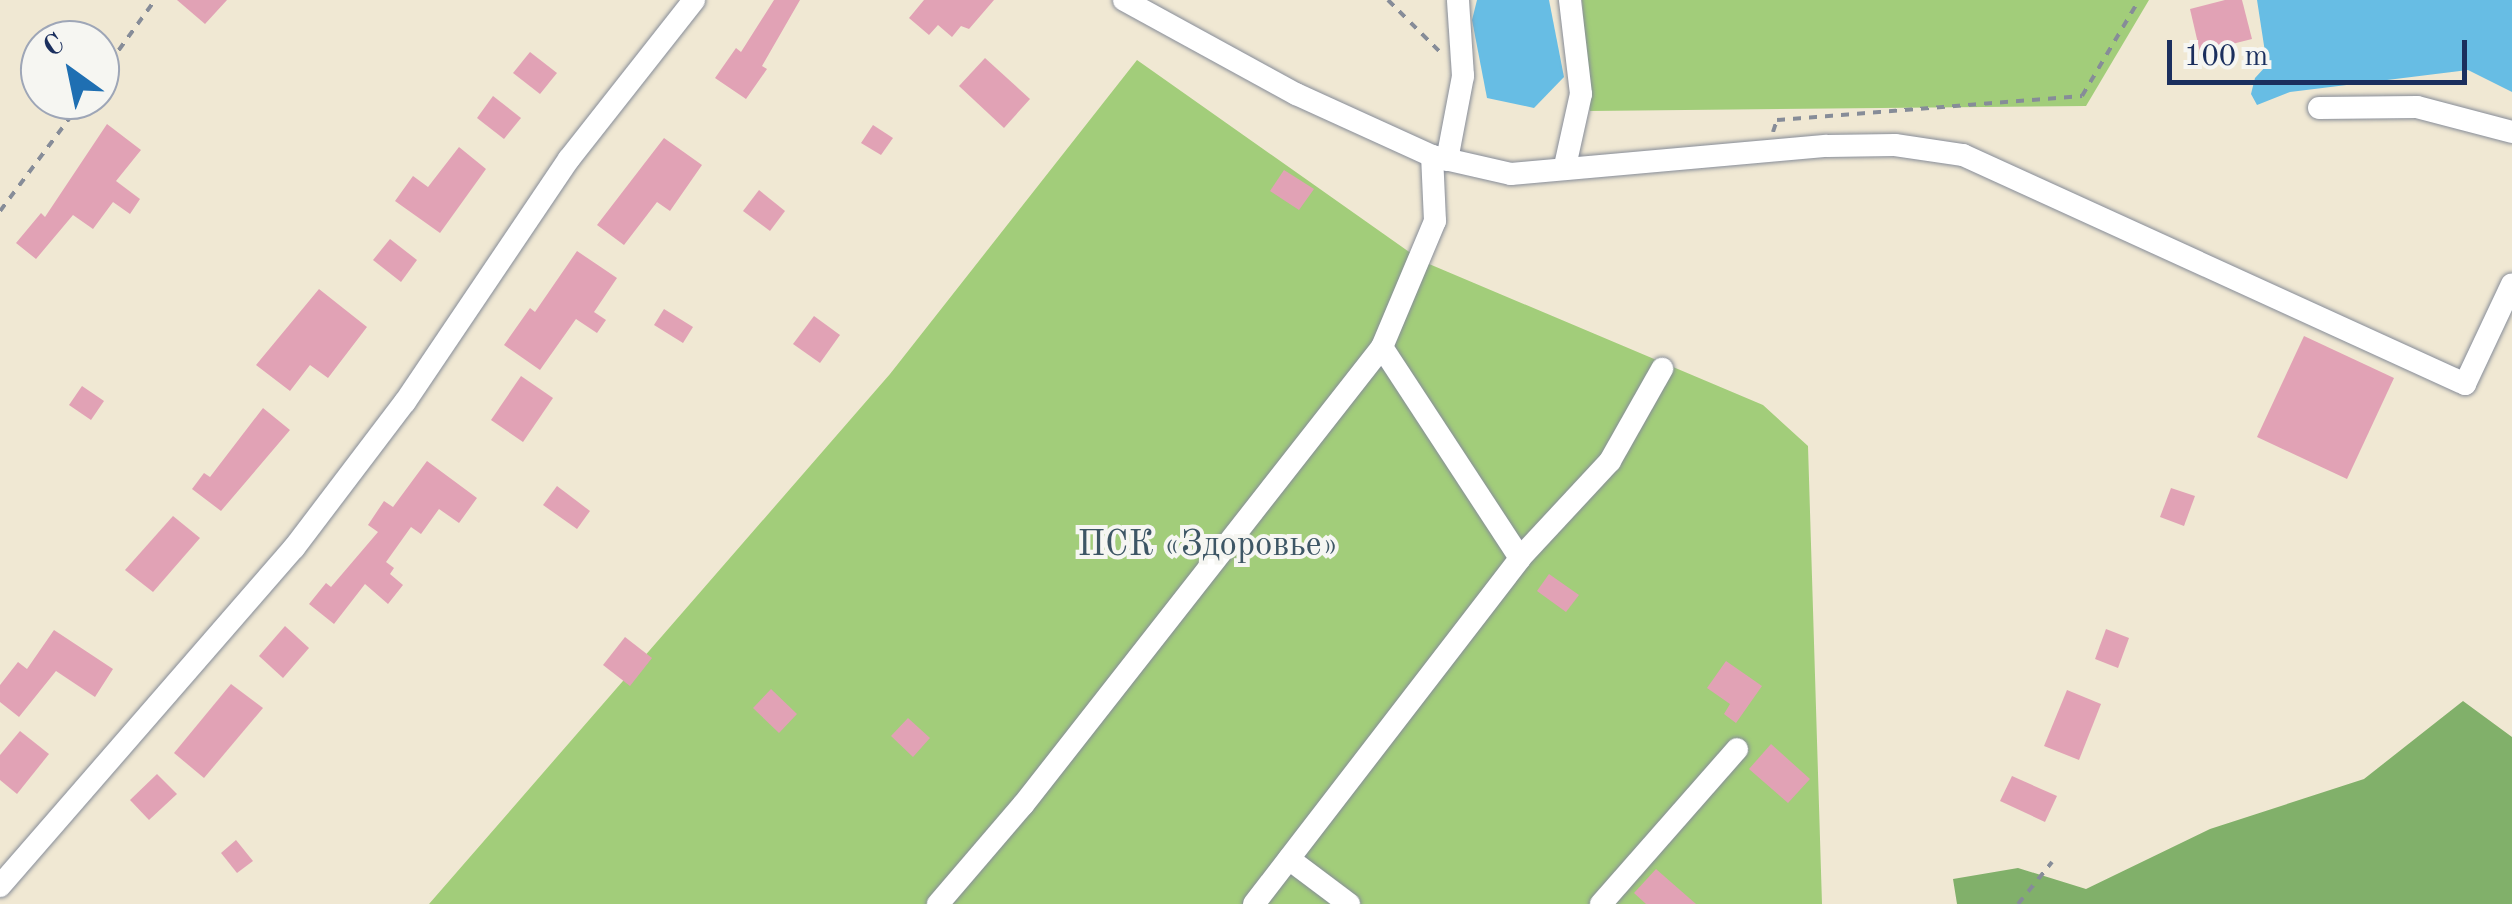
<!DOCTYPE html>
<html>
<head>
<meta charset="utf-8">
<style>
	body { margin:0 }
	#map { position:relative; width:2512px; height:904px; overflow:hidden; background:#f0e8d3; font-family:"Old Standard TT",serif }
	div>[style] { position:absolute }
	.green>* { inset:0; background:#a2cd7a }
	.forest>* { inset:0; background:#81b06a }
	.water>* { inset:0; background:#67bde4 }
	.building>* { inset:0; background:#e1a2b5 }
	.path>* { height:4px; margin-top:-2px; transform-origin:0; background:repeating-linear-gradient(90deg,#868c98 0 8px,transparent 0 16px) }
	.roads { filter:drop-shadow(0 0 2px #868c98) drop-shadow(0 0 2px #868c98) }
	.minor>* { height:22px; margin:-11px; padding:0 11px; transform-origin:11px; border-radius:11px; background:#fff }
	span { translate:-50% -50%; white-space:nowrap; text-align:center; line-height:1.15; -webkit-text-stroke:8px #f6f6f2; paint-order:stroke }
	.park-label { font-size:35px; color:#3d5665 }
	.north { position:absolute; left:20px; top:20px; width:100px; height:100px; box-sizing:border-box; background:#f6f6f2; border:2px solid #9ea6b7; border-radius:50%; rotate:327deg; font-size:28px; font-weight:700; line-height:40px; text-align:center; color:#1b2f5e }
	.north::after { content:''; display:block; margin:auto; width:35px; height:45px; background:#1f6fb2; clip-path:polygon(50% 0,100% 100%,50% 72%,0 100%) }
	.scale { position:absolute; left:2167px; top:40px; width:300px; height:45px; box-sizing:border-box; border:5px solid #1b2f5e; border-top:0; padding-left:12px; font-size:30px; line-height:35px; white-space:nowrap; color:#1b2f5e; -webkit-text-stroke:8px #f6f6f2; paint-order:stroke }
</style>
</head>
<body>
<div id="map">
	<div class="green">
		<div style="clip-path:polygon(1582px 0,2149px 0,2086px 106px,1590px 111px)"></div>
		<div style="clip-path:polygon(1137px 60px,1422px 261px,1763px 405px,1808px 446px,1822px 904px,429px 904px,890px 374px)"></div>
	</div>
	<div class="forest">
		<div style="clip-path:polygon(2463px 701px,2512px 737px,2512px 904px,1957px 904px,1953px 879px,2018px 868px,2086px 889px,2210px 829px,2364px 779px)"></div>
	</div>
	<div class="water">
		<div style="clip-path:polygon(1477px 0,1549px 0,1564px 77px,1534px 108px,1487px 98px,1472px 20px)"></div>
		<div style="clip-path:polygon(2257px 0,2512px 0,2512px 92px,2468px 70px,2290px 92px,2257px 105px,2251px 94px,2255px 78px,2267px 65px)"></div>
	</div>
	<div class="building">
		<div style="clip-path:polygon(177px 0,227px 0,205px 24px)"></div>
		<div style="clip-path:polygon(774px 0,800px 0,762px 66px,767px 69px,746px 99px,715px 78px,736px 48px,741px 52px)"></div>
		<div style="clip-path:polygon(924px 0,994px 0,969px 29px,961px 26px,952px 37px,938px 25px,929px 35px,909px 18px)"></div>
		<div style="clip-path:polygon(2225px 0,2242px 0,2252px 39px,2200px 52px,2190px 9px)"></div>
		<div style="clip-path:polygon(530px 52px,557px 73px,540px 94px,513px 73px)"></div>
		<div style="clip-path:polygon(985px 58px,1030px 99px,1004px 128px,959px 86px)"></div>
		<div style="clip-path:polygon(493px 96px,521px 118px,504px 139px,477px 118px)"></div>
		<div style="clip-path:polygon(107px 124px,141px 150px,116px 181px,140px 199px,130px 214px,113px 202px,93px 229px,73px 215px,36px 259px,16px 243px,41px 213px,45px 217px)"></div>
		<div style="clip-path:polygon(873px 125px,893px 138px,881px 155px,861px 143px)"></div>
		<div style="clip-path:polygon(664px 138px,702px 165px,670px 211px,657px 202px,624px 245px,597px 225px)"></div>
		<div style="clip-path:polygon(459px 147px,486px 169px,440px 233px,395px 201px,413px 176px,428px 187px)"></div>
		<div style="clip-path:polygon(1284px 170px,1314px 189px,1299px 210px,1270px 191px)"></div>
		<div style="clip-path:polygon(759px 190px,785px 211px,770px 231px,743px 211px)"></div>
		<div style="clip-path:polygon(390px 239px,417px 260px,401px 282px,373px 260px)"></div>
		<div style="clip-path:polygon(577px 251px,617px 278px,594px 312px,606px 320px,597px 333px,576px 319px,540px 370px,504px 345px,530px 308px,535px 312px)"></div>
		<div style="clip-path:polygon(319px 289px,367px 327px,328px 378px,310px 365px,290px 391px,256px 365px)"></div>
		<div style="clip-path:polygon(664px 309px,693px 327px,683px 343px,654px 325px)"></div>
		<div style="clip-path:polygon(814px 316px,840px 335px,820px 363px,793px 344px)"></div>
		<div style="clip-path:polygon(2304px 336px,2394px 378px,2347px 479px,2257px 437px)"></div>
		<div style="clip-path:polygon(521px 376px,553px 398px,523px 442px,491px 420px)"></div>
		<div style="clip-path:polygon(82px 386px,104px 401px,91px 420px,69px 405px)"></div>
		<div style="clip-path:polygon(263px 408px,290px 430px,221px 511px,192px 489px,204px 473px,210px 477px)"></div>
		<div style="clip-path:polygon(427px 461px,477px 498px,459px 523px,439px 509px,421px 534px,411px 527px,386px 562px,394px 568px,390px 574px,403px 585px,388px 604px,365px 584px,334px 624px,309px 604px,326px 583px,331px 587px,378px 532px,368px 525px,384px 501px,393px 507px)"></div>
		<div style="clip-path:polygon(557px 486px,590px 511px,577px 529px,543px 505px)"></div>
		<div style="clip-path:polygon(2171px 488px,2195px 496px,2184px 526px,2160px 517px)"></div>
		<div style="clip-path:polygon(173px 516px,200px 538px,153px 592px,125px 570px)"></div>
		<div style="clip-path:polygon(1549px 574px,1579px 595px,1566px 612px,1537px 591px)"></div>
		<div style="clip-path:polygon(285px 626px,309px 648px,283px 678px,259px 656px)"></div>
		<div style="clip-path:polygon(2106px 629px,2129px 638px,2118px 668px,2095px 659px)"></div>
		<div style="clip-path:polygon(54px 630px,113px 669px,95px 697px,56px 671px,19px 717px,0 702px,0 685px,18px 662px,27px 669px)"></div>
		<div style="clip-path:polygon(625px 637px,652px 658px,630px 686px,603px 665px)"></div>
		<div style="clip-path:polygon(1726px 661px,1762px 686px,1736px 723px,1724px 714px,1730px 704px,1707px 688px)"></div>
		<div style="clip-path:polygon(231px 684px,263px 708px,204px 778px,174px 753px)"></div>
		<div style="clip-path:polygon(771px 689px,797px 714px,779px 733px,753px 708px)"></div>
		<div style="clip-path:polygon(2067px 690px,2101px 704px,2079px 760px,2044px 746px)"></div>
		<div style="clip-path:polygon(908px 718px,930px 738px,913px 757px,891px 736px)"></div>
		<div style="clip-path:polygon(20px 731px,49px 754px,17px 794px,0 780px,0 755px)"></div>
		<div style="clip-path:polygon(1771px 744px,1810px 779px,1788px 803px,1749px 769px)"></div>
		<div style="clip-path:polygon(157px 774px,177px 794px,149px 820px,130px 800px)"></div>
		<div style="clip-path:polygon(2012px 776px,2057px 796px,2045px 822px,2000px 801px)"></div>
		<div style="clip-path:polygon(236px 840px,253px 861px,237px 873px,221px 853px)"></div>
		<div style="clip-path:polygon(1656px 869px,1696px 904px,1646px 904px,1634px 893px)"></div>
	</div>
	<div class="path">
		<div style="left:1388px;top:0;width:72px;rotate:45deg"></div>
		<div style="left:100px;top:76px;width:94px;rotate:-54.1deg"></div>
		<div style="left:1773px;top:132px;width:13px;rotate:-72deg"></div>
		<div style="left:1777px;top:120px;width:306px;rotate:-4.5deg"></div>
		<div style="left:2082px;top:96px;width:112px;rotate:-59.3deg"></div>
		<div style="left:0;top:211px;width:139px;rotate:-53.2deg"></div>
		<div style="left:2018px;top:904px;width:54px;rotate:-51deg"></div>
	</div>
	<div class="roads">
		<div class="minor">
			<div style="left:1124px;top:0;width:196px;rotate:28.7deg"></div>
			<div style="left:1296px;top:94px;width:149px;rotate:24.5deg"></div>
			<div style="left:1432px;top:156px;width:81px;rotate:12.8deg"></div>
			<div style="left:1511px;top:174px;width:317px;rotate:-5.1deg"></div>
			<div style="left:1827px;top:146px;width:68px;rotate:-0.8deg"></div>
			<div style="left:1895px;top:145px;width:69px;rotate:8.4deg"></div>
			<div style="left:1963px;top:155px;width:552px;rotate:24.52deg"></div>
			<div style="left:2465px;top:384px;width:110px;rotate:-64.8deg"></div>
			<div style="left:2319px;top:108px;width:98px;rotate:-0.6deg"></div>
			<div style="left:2417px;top:107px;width:98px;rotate:14.7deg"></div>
			<div style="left:1447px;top:160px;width:86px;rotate:-79.2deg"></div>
			<div style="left:1463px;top:76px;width:76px;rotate:-93.8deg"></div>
			<div style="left:1565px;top:166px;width:74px;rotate:-77.5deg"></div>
			<div style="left:1581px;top:94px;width:95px;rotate:-96.7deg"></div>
			<div style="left:1520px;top:558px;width:132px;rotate:-47.1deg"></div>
			<div style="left:1610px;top:461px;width:106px;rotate:-60.5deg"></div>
			<div style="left:1289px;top:859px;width:75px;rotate:36.9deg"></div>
			<div style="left:0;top:886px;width:448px;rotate:-49deg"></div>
			<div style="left:294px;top:548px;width:183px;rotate:-52.8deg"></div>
			<div style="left:405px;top:402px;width:293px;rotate:-56deg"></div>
			<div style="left:569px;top:159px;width:202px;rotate:-51.8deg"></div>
			<div style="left:938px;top:904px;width:130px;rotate:-49.4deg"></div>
			<div style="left:1023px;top:805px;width:582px;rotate:-51.91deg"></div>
			<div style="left:1382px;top:347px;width:137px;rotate:-67.2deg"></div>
			<div style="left:1435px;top:221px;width:65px;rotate:-92.6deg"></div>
			<div style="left:1254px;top:904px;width:436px;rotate:-52.4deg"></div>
			<div style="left:1520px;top:558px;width:252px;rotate:-123.2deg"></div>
			<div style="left:1601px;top:904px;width:206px;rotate:-48.7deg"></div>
		</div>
	</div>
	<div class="park-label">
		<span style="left:1208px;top:546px">ПСК «Здоровье»</span>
	</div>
	<div class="north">С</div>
	<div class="scale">100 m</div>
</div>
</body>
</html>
